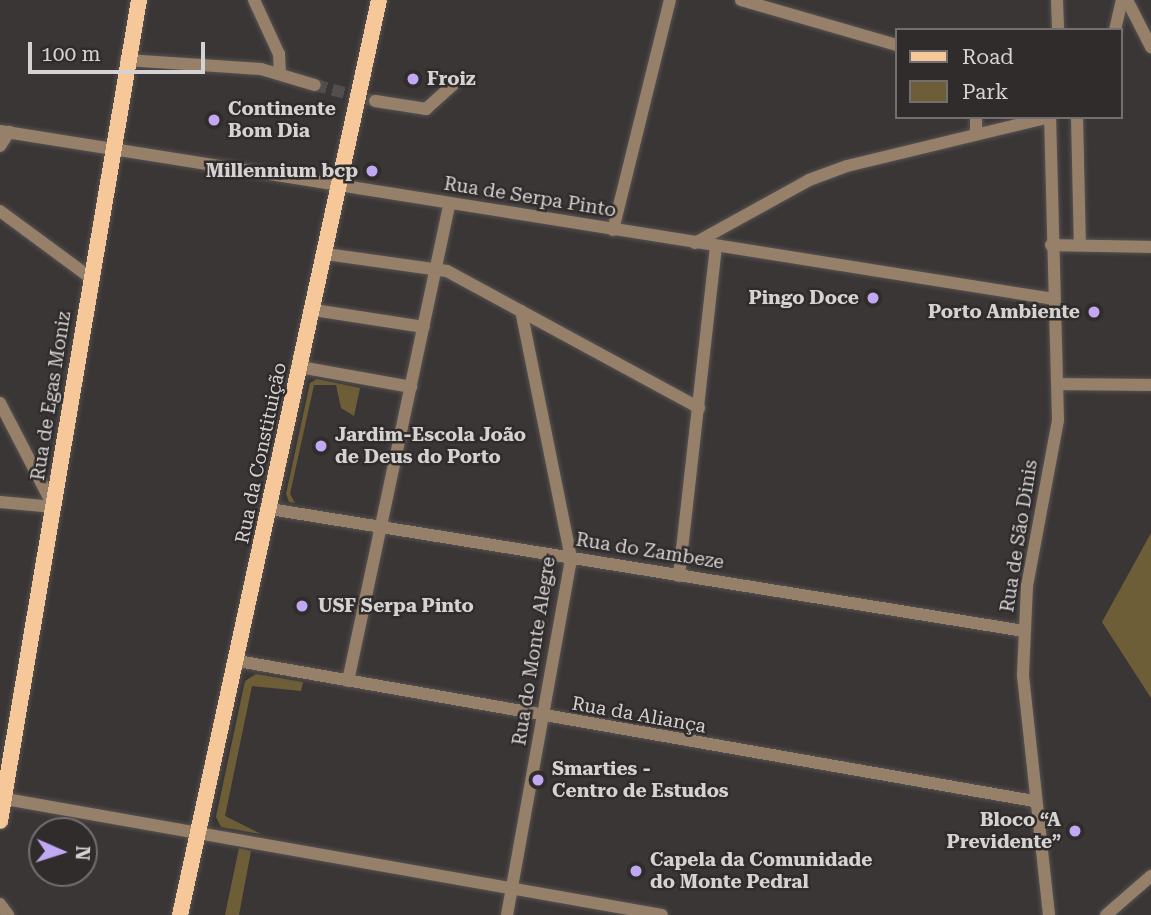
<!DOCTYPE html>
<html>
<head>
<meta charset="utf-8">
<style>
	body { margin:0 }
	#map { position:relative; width:1151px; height:915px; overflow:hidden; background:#3a3635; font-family:"Roboto Serif",serif }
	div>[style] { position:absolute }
	.green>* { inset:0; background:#6e5e37 }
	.minor-tunnel>* { height:12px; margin-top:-6px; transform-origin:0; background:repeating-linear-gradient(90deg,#514e4d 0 12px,transparent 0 18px) }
	.roads { filter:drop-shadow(0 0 2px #565251) drop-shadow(0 0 2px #565251) }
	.minor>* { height:12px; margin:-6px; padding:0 6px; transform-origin:6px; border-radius:6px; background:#96806a }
	.major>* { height:16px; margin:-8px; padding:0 8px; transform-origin:8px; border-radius:8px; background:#f5c799 }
	.dots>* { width:19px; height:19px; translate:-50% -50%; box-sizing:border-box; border:4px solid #302c2b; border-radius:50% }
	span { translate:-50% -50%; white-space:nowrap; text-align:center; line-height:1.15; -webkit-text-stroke:5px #302c2b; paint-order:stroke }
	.poi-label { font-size:19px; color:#d5d3d2; font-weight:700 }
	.left { translate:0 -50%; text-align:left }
	.right { translate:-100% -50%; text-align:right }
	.street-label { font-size:19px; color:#d5d3d2 }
	.legend { position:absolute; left:895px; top:28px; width:228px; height:91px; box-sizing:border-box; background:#302c2b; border:2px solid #726f6e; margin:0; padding:9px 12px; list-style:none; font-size:21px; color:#d5d3d2 }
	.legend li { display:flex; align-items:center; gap:14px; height:35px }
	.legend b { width:35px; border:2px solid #726f6e }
	.north { position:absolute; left:28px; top:817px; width:70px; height:70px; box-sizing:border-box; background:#302c2b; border:2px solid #726f6e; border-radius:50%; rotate:93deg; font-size:19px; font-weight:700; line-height:28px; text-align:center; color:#d5d3d2 }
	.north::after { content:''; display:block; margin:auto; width:24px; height:32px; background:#c1a8f3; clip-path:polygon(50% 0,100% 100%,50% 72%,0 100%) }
	.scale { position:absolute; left:28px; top:42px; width:177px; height:32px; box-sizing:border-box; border:4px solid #d5d3d2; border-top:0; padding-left:9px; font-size:21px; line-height:24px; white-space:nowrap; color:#d5d3d2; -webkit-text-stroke:5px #302c2b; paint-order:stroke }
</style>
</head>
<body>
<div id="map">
	<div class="green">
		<div style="clip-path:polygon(317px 379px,360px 388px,354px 416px,341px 408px,336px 385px,314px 385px,290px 494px,295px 503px,289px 502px,286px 494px,310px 383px)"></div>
		<div style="clip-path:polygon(1151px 533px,1151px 698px,1102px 622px)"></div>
		<div style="clip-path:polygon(256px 674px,303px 682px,301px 691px,252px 686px,225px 816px,261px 834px,221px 827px,216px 817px,245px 681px)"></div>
		<div style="clip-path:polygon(239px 848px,251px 851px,239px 915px,225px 915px)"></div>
	</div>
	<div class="minor-tunnel">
		<div style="left:315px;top:85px;width:62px;rotate:14.9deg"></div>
	</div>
	<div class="roads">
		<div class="minor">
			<div style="left:254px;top:0;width:60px;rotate:65.2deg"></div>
			<div style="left:279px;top:54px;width:19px;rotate:87deg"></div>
			<div style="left:741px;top:0;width:162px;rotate:16.1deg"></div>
			<div style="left:1057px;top:0;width:30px;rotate:88deg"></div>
			<div style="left:1127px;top:0;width:53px;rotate:62.9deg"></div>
			<div style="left:1115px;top:30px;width:31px;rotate:-77deg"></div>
			<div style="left:126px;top:60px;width:135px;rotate:3.8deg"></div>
			<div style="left:261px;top:69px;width:56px;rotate:16.5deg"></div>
			<div style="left:375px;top:101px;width:52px;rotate:8.9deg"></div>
			<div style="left:426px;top:109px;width:38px;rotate:-42deg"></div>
			<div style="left:976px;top:117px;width:17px;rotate:90deg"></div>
			<div style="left:1077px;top:117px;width:128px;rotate:88.7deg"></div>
			<div style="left:0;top:131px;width:1067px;rotate:9.06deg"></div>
			<div style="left:0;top:146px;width:17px;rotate:-57deg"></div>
			<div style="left:0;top:211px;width:113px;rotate:36.4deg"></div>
			<div style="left:613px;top:230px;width:237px;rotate:-76.1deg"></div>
			<div style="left:695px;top:243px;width:130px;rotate:-28.9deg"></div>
			<div style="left:809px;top:180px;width:40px;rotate:-20.2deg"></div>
			<div style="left:847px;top:166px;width:209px;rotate:-13.6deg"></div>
			<div style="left:1051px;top:245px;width:100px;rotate:1.1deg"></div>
			<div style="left:326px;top:254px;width:122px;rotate:8deg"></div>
			<div style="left:447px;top:271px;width:287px;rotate:28.5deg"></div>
			<div style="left:314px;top:310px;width:111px;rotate:8.8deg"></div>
			<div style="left:300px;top:367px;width:113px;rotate:10.2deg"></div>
			<div style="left:1057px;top:384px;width:94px;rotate:0.6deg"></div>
			<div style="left:0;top:403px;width:117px;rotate:62.6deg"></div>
			<div style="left:0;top:502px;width:54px;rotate:5.3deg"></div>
			<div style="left:270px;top:509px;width:764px;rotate:9.19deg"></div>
			<div style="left:679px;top:576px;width:332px;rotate:-83.6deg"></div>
			<div style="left:238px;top:661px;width:808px;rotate:9.98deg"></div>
			<div style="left:348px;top:681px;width:488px;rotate:-78deg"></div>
			<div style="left:0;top:798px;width:672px;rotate:10.02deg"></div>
			<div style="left:0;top:904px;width:14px;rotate:54deg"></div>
			<div style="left:507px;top:915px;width:363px;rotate:-79.8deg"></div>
			<div style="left:571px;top:558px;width:252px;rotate:-101.4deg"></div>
			<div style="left:1049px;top:915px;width:242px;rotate:-96.2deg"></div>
			<div style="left:1023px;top:674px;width:88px;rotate:-87.4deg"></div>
			<div style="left:1027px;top:586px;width:169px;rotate:-79.4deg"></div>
			<div style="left:1058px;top:420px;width:303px;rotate:-91.5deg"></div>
			<div style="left:1106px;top:915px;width:60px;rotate:-40.9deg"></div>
		</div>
		<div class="major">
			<div style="left:0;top:821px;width:833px;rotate:-80.39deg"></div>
			<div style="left:180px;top:915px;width:936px;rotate:-77.73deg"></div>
		</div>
	</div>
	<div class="dots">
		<div style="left:413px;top:79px;background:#c1a8f3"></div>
		<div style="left:214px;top:120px;background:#c1a8f3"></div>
		<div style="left:372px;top:171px;background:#c1a8f3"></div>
		<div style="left:873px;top:298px;background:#c1a8f3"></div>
		<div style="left:1094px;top:312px;background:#c1a8f3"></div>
		<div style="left:321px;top:446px;background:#c1a8f3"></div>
		<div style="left:302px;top:606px;background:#c1a8f3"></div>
		<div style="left:538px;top:780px;background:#c1a8f3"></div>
		<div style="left:1075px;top:831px;background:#c1a8f3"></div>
		<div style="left:636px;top:871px;background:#c1a8f3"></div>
	</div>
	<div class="poi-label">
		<span class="left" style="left:427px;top:79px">Froiz</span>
		<span class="left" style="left:228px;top:120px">Continente<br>Bom Dia</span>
		<span class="right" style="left:358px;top:171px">Millennium bcp</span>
		<span class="right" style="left:859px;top:298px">Pingo Doce</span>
		<span class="right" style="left:1080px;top:312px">Porto Ambiente</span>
		<span class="left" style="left:335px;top:446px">Jardim-Escola João<br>de Deus do Porto</span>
		<span class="left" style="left:318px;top:606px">USF Serpa Pinto</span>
		<span class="left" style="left:552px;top:780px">Smarties -<br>Centro de Estudos</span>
		<span class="right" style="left:1061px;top:831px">Bloco “A<br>Previdente”</span>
		<span class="left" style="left:650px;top:871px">Capela da Comunidade<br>do Monte Pedral</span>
	</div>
	<div class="street-label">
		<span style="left:530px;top:197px;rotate:9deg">Rua de Serpa Pinto</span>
		<span style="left:51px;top:396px;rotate:-81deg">Rua de Egas Moniz</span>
		<span style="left:261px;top:453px;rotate:-78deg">Rua da Constituição</span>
		<span style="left:1019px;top:536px;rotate:-81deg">Rua de São Dinis</span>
		<span style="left:650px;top:551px;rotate:9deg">Rua do Zambeze</span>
		<span style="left:534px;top:651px;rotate:-81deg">Rua do Monte Alegre</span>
		<span style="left:639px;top:715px;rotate:10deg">Rua da Aliança</span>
	</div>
	<ul class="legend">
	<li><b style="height:9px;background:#f5c799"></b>Road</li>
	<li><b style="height:19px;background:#6e5e37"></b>Park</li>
	</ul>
	<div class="north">N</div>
	<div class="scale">100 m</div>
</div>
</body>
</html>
